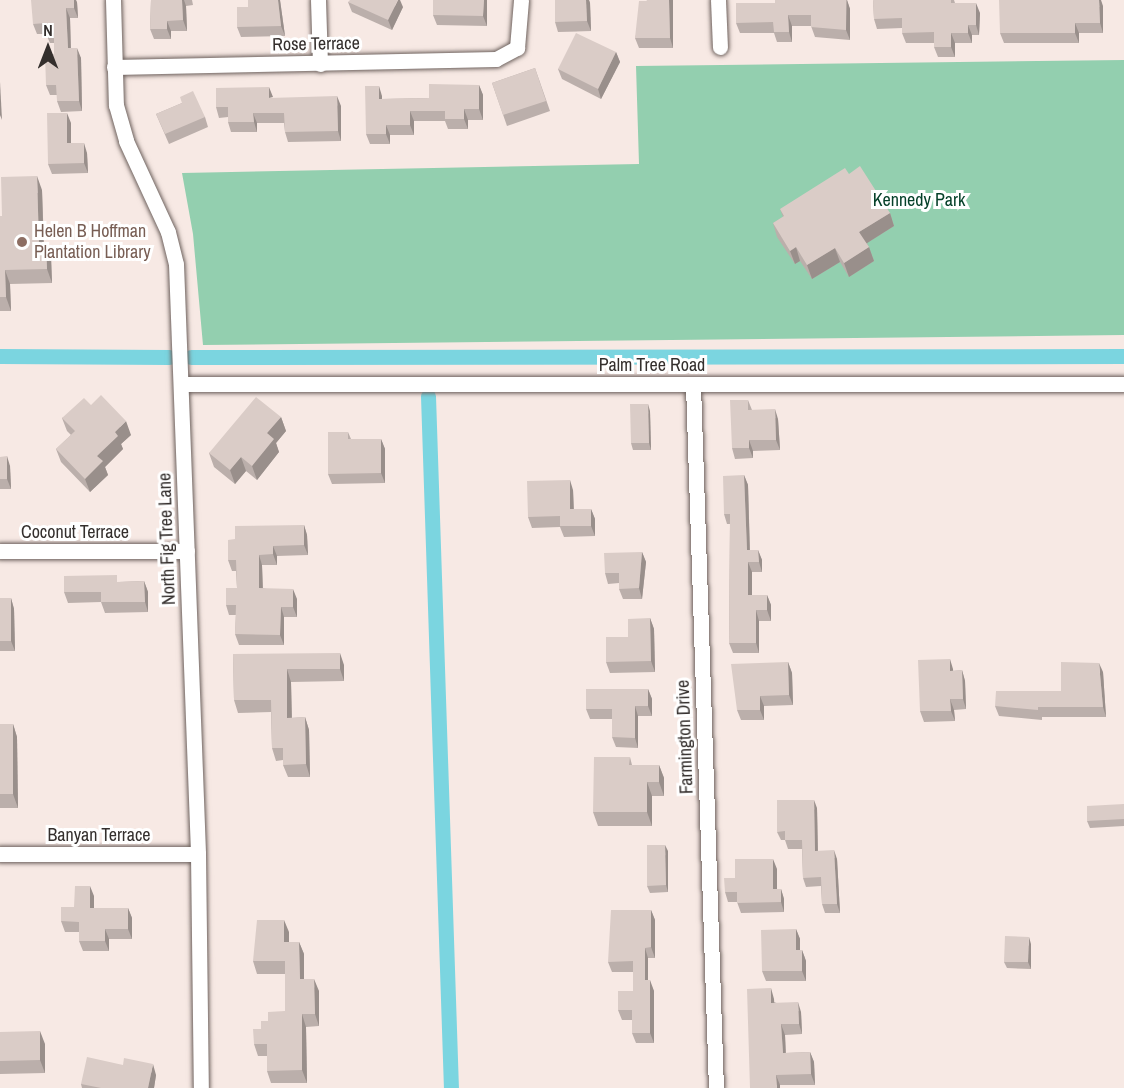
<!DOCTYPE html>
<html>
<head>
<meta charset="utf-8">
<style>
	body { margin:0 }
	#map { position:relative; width:1124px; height:1088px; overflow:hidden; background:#f7e9e4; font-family:"Archivo Narrow",sans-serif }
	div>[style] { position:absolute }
	.green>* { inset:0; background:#93cfaf }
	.canal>* { height:15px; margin:-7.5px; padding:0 7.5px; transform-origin:7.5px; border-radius:7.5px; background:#7bd5e0 }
	.roads { filter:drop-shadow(0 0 2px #6e625e) drop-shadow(0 0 2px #6e625e) }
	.street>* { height:15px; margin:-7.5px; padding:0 7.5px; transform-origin:7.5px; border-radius:7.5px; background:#fff }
	.wall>* { inset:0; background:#bbafab }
	.shaded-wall>* { inset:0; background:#998f8b }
	.building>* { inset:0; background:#daccc7 }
	.dots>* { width:16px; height:16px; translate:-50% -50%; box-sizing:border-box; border:3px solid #fff; border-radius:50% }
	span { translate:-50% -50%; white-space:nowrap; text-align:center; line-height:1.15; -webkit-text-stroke:6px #fff; paint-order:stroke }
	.street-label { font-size:18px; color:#342f2d }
	.park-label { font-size:18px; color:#054029 }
	.education-label { font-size:18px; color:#785e54 }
	.left { translate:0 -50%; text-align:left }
	.north { position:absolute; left:18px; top:18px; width:60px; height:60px; -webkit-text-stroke:4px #fff; paint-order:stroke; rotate:0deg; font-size:16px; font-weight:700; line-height:24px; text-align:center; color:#342f2d }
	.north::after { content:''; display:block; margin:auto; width:21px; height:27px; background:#342f2d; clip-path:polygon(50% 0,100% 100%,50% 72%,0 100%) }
</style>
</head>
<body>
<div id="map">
	<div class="green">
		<div style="clip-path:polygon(1124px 60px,1124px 335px,203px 345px,193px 234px,182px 173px,639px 164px,636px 66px)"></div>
	</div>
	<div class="canal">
		<div style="left:0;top:356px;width:169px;rotate:0.3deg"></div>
		<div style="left:191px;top:357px;width:933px;rotate:-0.06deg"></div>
		<div style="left:428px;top:396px;width:692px;rotate:88.1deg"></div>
	</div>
	<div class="roads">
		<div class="street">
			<div style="left:113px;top:0;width:105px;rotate:88.4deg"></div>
			<div style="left:116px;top:105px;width:37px;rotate:74deg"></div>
			<div style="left:126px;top:141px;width:100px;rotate:65.2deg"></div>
			<div style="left:168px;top:232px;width:33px;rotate:76deg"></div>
			<div style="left:176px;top:264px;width:590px;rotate:87.86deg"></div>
			<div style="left:198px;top:854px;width:234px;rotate:89.3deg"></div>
			<div style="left:318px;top:0;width:64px;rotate:88.2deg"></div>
			<div style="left:718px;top:0;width:47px;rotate:87.6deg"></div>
			<div style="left:114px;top:67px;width:382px;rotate:-1.2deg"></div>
			<div style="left:496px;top:59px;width:24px;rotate:-28deg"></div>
			<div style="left:517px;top:48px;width:48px;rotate:-85.2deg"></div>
			<div style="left:181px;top:384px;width:943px"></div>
			<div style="left:693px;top:385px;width:703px;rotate:88.13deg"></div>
			<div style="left:0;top:551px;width:187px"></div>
			<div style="left:0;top:854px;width:198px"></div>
		</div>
	</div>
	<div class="wall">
		<div style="clip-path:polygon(151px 0,192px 0,193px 5px,186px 6px,187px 31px,171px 31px,171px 39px,154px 39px,150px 29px)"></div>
		<div style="clip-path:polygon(280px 0,285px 36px,241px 37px,237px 27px,248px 7px)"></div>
		<div style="clip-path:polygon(433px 0,487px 0,487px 26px,437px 25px,433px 15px)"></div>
		<div style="clip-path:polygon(555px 0,589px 0,590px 3px,591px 31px,558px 32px,555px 22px)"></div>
		<div style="clip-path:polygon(647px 0,673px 0,673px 48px,639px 48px,635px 38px)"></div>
		<div style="clip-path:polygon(847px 0,850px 9px,850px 40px,815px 37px,811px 26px,792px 26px,792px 42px,777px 42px,774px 33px,740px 33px,736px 23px,775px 3px)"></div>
		<div style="clip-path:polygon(873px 0,954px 0,955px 3px,980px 13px,979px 35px,972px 35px,972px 43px,955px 43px,955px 57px,938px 57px,934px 47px,934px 43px,906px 43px,902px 33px,902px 28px,877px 29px,874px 19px)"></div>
		<div style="clip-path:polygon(77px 2px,78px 18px,70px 18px,71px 48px,81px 58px,82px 111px,61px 112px,57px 101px,57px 95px,50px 95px,46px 85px,54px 54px,54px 43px,50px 43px,46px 34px,37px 34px,33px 24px)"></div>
		<div style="clip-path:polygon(348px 2px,403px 7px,392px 30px,352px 12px)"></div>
		<div style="clip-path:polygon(1103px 6px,1103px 33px,1079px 33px,1079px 43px,1004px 43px,1000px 33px)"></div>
		<div style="clip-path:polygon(616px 52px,620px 62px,601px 99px,562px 79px,558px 69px)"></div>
		<div style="clip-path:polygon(535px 68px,550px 111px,507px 126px,492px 83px)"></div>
		<div style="clip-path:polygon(479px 85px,483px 95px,483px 120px,468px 120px,468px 129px,448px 129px,445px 121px,414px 121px,414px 135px,390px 135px,390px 144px,370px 144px,366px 134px,382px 96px,382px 99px,429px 98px)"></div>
		<div style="clip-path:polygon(273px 98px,341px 106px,341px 141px,288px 142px,285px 132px,284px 123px,257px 123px,257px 132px,231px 132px,228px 122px,228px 117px,219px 118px,216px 107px)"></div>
		<div style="clip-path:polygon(182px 103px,205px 117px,208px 127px,169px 144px,156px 114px)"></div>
		<div style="clip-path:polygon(71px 123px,71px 143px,87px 153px,88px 173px,52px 174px,48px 164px)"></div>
		<div style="clip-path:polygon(849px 174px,890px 213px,894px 226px,867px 243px,869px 247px,874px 261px,849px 277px,840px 262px,812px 279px,800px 261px,795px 264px,777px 237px,773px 223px,783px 217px,780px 209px)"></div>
		<div style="clip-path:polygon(42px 190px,44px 244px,46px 243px,51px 257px,52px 283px,10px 284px,11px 311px,0 311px,0 216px,2px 216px)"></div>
		<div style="clip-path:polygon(748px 400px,752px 410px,778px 419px,780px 450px,753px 451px,753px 458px,735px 459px,732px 448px)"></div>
		<div style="clip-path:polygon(91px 405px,131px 435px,121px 444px,123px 449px,105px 467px,108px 475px,90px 492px,61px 462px,56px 449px,71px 435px,67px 431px,62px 418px)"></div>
		<div style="clip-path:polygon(650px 411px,651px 450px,633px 450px,631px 443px)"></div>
		<div style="clip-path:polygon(281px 417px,286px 431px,276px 443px,279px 452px,257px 480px,246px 471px,235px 484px,214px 467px,209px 453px)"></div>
		<div style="clip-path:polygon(348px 432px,351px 439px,381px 439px,385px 449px,385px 483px,332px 484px,328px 474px)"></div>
		<div style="clip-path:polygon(0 457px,10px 466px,11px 489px,0 489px)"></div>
		<div style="clip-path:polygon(744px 475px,748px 485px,750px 550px,758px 550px,762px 560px,762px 572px,752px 572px,752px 595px,767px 595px,771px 605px,771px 621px,759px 621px,759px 653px,733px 653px,729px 643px,730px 524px,727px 524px,724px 514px)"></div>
		<div style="clip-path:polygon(573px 490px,574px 509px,591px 509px,595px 519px,595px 536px,564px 537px,560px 527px,532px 528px,528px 517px)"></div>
		<div style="clip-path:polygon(304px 525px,307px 535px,308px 555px,277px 556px,277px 565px,262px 565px,263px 588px,297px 599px,297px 617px,284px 617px,284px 645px,239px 645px,235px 634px,236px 615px,229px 615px,226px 605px,237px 588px,236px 571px,232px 571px,228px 560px,235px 539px)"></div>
		<div style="clip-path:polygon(642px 552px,646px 562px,642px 599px,623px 599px,619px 589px,619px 583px,608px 584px,605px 573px)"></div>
		<div style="clip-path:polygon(144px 581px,148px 592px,148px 612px,105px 613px,101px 602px,68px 603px,64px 592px,119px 582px)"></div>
		<div style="clip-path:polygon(0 598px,11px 598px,14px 609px,15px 651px,0 651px)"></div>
		<div style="clip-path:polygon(650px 618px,654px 629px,655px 672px,610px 673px,606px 662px)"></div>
		<div style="clip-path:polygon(233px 654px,344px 665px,344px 681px,291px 682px,292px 718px,305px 717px,309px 730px,310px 777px,288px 777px,283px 765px,283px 760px,276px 761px,272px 748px,271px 712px,238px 713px,234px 700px)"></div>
		<div style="clip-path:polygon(788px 662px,792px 673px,793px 705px,764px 706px,764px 720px,741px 720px,737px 710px)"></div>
		<div style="clip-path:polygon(953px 669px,953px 671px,962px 670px,965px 681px,966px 709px,954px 710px,955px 721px,924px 722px,920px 711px)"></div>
		<div style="clip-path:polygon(1103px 672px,1106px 717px,1042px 717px,1042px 720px,999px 716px,995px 706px,1061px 691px)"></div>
		<div style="clip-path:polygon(648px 689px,652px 699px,652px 716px,638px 716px,638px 748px,616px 747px,612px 737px,612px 719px,590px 719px,586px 709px)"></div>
		<div style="clip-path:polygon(0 724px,13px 724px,17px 737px,18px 808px,0 808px)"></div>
		<div style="clip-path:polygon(630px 757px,632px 765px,659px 765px,664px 778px,664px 796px,652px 796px,652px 826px,598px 826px,593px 812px)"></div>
		<div style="clip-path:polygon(1124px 804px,1124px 826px,1090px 828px,1087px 821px)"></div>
		<div style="clip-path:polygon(817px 808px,818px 851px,837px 859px,840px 913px,825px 913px,822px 904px,821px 886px,806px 887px,803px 878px,802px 849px,788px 849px,785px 840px,781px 840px,777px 832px)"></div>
		<div style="clip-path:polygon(668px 851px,668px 892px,650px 893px,647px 886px)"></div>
		<div style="clip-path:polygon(777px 869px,777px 889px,781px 889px,784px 899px,784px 912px,741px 913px,737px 902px,728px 902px,725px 892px,735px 878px)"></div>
		<div style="clip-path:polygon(94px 896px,94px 908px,128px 908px,132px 918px,132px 939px,109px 939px,109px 951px,83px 951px,79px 941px,79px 932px,65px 932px,61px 921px,74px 907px)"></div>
		<div style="clip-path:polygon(651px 910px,655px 920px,655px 958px,648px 958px,648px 980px,654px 991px,654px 1043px,636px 1043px,632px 1033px,632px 1020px,622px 1020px,618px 1010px,633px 991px,633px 972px,612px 972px,608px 962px)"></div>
		<div style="clip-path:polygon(796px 929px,800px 939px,800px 950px,802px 950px,806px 961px,806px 981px,766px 981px,762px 971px)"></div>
		<div style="clip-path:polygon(289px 932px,289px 942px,299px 942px,304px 954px,304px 979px,319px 991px,319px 1026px,306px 1027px,307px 1083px,271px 1083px,267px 1071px,267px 1056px,258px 1056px,254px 1044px,261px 1029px,268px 1021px,285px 1011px,285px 974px,257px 974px,253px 961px)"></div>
		<div style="clip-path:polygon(1031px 944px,1031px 969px,1007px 968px,1004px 962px)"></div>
		<div style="clip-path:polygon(774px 999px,774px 1002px,801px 1012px,802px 1034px,785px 1035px,786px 1053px,810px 1052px,814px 1062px,815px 1085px,780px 1085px,750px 1088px)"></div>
		<div style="clip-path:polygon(0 1032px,45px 1044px,45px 1073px,0 1074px)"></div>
		<div style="clip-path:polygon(123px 1065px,156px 1075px,154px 1088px,82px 1088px,81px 1084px)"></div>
	</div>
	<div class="shaded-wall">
		<div style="clip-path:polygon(74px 0,76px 0,77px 2px,78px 18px,74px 8px)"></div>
		<div style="clip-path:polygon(182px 0,184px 0,186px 6px,187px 31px,183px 20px)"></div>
		<div style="clip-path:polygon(278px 0,280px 0,285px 36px,281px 26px)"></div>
		<div style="clip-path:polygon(398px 0,400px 0,403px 7px,392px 30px,388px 20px)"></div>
		<div style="clip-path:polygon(484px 0,487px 0,487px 26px,483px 16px)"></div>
		<div style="clip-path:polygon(586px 0,589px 0,590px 3px,591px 31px,587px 21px)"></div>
		<div style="clip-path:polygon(669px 0,673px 0,673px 48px,670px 38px)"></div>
		<div style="clip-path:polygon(847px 0,850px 9px,850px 40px,846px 30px)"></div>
		<div style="clip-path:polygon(1099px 0,1101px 0,1103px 6px,1103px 33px,1100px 23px)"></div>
		<div style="clip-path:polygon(976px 3px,980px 13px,979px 35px,976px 25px)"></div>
		<div style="clip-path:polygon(66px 8px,70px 18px,71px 58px,68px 48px)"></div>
		<div style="clip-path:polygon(788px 15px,792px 26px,792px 42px,789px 32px)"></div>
		<div style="clip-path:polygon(167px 21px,171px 31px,171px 39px,167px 29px)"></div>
		<div style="clip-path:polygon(1075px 23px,1079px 33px,1079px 43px,1075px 33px)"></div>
		<div style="clip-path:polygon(968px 25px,972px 35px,972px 43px,968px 33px)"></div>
		<div style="clip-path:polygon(951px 33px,955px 43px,955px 57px,951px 47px)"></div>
		<div style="clip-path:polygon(77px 48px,81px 58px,82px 111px,79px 101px)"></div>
		<div style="clip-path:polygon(616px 52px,620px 62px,601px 99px,598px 89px)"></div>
		<div style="clip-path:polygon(0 82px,2px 120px,0 115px)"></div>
		<div style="clip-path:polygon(479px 85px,483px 95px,483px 120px,479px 109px)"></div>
		<div style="clip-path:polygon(379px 86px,382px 96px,382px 109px,379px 99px)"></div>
		<div style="clip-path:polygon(269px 87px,273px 97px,269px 98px)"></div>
		<div style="clip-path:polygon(337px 96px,341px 106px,341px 141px,338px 131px)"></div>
		<div style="clip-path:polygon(464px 109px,468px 120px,468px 129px,464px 119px)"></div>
		<div style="clip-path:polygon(410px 111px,414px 121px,414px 135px,410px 125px)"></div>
		<div style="clip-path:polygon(67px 113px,71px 123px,71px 153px,67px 143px)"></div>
		<div style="clip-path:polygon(253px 113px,257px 123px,257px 132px,254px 122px)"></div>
		<div style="clip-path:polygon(386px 125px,390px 135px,390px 144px,386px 134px)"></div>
		<div style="clip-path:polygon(84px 143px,87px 153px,88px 173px,84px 163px)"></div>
		<div style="clip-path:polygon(37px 176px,42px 190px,44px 257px,39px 244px)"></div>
		<div style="clip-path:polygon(890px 213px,894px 226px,864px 245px,859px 232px)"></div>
		<div style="clip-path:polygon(46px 243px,51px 257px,52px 283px,47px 269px)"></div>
		<div style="clip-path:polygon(796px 247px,800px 261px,795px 264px,790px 251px)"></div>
		<div style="clip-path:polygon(869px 247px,874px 261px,849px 277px,844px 263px)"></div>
		<div style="clip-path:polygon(835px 248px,840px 262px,812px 279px,807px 265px)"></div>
		<div style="clip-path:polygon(5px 270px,10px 284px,11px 311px,6px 297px)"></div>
		<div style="clip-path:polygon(648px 404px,650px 411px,651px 450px,649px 443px)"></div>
		<div style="clip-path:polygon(775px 409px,778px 419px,780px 450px,776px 440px)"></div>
		<div style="clip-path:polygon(281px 417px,286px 431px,276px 443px,279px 452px,257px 480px,252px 466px,267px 433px)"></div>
		<div style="clip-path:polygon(126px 421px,131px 435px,121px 444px,123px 449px,105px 467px,108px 475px,90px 492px,85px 479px,97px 456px,115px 432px)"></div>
		<div style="clip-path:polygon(381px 439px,385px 449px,385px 483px,381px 473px)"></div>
		<div style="clip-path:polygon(749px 440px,753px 451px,753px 458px,749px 448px)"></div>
		<div style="clip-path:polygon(7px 456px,10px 466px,11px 489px,7px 479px)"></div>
		<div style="clip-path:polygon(241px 457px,246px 471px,235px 484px,230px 470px)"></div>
		<div style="clip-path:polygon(744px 475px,748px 485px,750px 560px,747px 550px)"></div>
		<div style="clip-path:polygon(570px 480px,573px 490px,574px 520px,570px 509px)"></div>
		<div style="clip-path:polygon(591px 509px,595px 519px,595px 536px,591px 526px)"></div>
		<div style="clip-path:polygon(304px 525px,307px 535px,308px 555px,304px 545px)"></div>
		<div style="clip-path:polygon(273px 546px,277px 556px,277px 565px,273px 554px)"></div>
		<div style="clip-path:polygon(758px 550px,762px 560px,762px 572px,759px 562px)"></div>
		<div style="clip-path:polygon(642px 552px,646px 562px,642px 599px,639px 588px)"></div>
		<div style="clip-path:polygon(259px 555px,262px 565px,263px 598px,259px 588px)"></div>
		<div style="clip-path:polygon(748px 562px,752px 572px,752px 605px,748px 595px)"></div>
		<div style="clip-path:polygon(144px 581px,148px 592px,148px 612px,145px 602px)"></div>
		<div style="clip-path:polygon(293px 589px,297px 599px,297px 617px,293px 607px)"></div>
		<div style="clip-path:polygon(767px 595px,771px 605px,771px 621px,767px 610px)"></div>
		<div style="clip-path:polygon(11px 598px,14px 609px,15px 651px,11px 641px)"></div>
		<div style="clip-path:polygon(281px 607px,284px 617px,284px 645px,280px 635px)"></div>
		<div style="clip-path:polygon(756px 610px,759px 621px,759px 653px,756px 643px)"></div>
		<div style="clip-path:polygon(650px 618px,654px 629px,655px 672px,651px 661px)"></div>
		<div style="clip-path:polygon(340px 653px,344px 665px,344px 681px,340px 669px)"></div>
		<div style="clip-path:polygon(950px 659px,953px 669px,954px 681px,950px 671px)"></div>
		<div style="clip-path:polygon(788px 662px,792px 673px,793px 705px,789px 695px)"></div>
		<div style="clip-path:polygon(1099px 663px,1103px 672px,1106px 717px,1103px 707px)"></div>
		<div style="clip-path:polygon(287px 669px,291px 682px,292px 730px,287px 718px)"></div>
		<div style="clip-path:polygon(962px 670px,965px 681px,966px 709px,963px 699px)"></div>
		<div style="clip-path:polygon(648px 689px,652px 699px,652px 716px,648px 706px)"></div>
		<div style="clip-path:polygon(760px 696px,764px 706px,764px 720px,760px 710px)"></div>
		<div style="clip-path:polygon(950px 699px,954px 710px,955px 721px,951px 711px)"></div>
		<div style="clip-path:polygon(635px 706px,638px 716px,638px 748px,635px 738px)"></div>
		<div style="clip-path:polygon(305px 717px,309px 730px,310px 777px,306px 764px)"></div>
		<div style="clip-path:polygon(13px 724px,17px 737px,18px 808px,13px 794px)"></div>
		<div style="clip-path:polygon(659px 765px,664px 778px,664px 796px,659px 782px)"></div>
		<div style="clip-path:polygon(647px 782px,652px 796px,652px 826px,647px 812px)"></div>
		<div style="clip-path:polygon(814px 800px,817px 808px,818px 860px,815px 851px)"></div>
		<div style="clip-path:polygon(665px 845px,668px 851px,668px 892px,666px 885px)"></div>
		<div style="clip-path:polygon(834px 850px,837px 859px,840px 913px,837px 904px)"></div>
		<div style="clip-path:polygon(773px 859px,777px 869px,777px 899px,773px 889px)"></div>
		<div style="clip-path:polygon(90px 886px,94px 896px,94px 918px,90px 908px)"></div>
		<div style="clip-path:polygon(781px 889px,784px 899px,784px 912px,781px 902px)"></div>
		<div style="clip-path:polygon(128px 908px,132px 918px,132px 939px,128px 929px)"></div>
		<div style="clip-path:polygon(651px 910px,655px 920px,655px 958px,651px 947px)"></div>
		<div style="clip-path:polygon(284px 920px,289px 932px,289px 955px,284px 942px)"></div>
		<div style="clip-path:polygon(105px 929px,109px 939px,109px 951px,105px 941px)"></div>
		<div style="clip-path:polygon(796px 929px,800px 939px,800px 961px,796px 950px)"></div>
		<div style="clip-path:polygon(1029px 937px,1031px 944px,1031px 969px,1028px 962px)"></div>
		<div style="clip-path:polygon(299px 942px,304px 954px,304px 992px,300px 979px)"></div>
		<div style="clip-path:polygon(645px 948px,648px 958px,648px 991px,645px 980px)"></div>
		<div style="clip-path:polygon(802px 950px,806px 961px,806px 981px,802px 971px)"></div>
		<div style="clip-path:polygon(314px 979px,319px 991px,319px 1026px,315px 1014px)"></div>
		<div style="clip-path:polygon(650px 980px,654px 991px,654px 1043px,650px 1033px)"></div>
		<div style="clip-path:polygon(771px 988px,774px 999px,775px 1013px,771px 1003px)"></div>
		<div style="clip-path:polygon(798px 1002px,801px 1012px,802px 1034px,799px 1024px)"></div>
		<div style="clip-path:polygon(302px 1014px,306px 1027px,307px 1083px,302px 1070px)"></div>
		<div style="clip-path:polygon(781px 1024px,785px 1035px,786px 1063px,783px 1053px)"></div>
		<div style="clip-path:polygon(40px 1031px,45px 1044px,45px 1073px,40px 1060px)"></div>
		<div style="clip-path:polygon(810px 1052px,814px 1062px,815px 1085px,811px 1074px)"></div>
		<div style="clip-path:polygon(153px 1064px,156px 1075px,154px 1088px,148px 1088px)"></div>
		<div style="clip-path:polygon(776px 1075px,780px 1085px,780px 1088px,777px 1088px)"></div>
	</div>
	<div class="building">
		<div style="clip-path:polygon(31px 0,74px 0,74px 8px,66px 8px,68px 48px,77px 48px,79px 101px,57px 101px,56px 85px,46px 85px,45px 54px,54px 54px,54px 33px,46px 33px,46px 23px,33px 24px)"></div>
		<div style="clip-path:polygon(151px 0,182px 0,183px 20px,167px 21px,167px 29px,150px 29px)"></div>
		<div style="clip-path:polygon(248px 0,278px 0,281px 26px,237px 27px,237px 7px,248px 7px)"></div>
		<div style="clip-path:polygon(350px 0,398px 0,388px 20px,348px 2px)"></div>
		<div style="clip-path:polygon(433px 0,484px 0,483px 16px,433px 15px)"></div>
		<div style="clip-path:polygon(555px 0,586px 0,587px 21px,555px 22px)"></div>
		<div style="clip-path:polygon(647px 0,669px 0,670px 38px,635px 38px,639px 1px,647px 1px)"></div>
		<div style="clip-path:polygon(775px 0,846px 0,846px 30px,811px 27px,811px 15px,788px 15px,789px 32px,774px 32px,773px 22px,736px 23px,736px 3px,775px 3px)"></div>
		<div style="clip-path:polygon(873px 0,951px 0,951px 3px,976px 3px,976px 25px,968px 25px,968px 33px,951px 33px,951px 47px,934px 47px,934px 32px,902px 33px,902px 18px,874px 19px)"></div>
		<div style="clip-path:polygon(999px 0,1099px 0,1100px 23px,1075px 23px,1075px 33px,1000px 33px)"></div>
		<div style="clip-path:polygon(576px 33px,616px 52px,598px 89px,558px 69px)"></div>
		<div style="clip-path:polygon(535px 68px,546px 101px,503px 115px,492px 83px)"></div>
		<div style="clip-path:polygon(429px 84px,479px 85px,479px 109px,464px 109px,464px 119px,445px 119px,445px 111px,410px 111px,410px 125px,386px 125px,386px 134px,366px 134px,365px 86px,379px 86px,379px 99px,429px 98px)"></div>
		<div style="clip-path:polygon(269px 87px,269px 98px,337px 96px,338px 131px,285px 132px,284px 113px,253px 113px,254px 122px,228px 122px,228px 107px,216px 107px,216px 88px)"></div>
		<div style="clip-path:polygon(193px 91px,205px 117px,165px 134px,156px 114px,182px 103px,180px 97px)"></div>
		<div style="clip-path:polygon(47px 113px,67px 113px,67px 143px,84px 143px,84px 163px,48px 164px)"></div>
		<div style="clip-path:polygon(860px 166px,890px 213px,859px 232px,869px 247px,844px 263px,835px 248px,807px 265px,796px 247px,790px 251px,773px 223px,784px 216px,780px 209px,845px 168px,849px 174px)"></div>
		<div style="clip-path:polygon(37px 176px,39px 244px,46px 243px,47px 269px,5px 270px,6px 297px,0 297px,0 216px,2px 216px,1px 177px)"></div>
		<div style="clip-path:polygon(101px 395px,126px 421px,115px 432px,118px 436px,97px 456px,103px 461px,85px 479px,56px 449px,75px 431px,62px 418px,84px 398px,91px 405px)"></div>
		<div style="clip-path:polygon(256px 397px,281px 417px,267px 433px,274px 439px,252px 466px,241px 457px,230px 470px,209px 453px)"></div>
		<div style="clip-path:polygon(730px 400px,748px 400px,748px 410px,775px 409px,776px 440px,749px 440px,749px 448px,732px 448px)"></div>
		<div style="clip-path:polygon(630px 404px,648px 404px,649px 443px,631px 443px)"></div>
		<div style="clip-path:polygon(328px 432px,348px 432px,348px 439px,381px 439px,381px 473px,328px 474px)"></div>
		<div style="clip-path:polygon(7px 456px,7px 479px,0 479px,0 457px)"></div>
		<div style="clip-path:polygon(744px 475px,747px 550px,758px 550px,759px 562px,748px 562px,748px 595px,767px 595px,767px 610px,756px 610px,756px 643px,729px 643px,730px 514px,724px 514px,723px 476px)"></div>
		<div style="clip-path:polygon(570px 480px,570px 509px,591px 509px,591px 526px,560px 526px,560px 516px,528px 517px,527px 481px)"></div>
		<div style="clip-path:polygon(304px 525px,304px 545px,273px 546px,273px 554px,259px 555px,259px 588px,293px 589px,293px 607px,281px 607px,280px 635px,235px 634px,236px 605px,226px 605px,226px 588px,237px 588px,236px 560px,228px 560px,228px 540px,235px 539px,235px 526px)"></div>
		<div style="clip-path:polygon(642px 552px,639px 588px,619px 589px,619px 573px,605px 573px,604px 553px)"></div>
		<div style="clip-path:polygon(117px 575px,117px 582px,144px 581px,145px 602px,101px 602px,101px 592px,64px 592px,64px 576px)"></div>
		<div style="clip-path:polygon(0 598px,11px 598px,11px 641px,0 641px)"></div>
		<div style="clip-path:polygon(650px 618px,651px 661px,606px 662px,606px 637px,628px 637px,628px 619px)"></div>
		<div style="clip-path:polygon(340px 653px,340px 669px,287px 669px,287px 718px,305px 717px,306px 764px,283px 765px,283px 748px,272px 748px,271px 700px,234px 700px,233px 654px)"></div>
		<div style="clip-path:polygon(950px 659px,950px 671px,962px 670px,963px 699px,950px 699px,951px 711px,920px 711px,918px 660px)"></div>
		<div style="clip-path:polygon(788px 662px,789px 695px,760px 696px,760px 710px,737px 710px,731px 664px)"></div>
		<div style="clip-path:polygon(1061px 662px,1099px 663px,1103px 707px,1038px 707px,1038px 710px,995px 706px,996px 691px,1061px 691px)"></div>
		<div style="clip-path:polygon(586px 689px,648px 689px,648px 706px,635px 706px,635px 738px,612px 737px,612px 709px,586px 709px)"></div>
		<div style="clip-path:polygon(0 724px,13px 724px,13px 794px,0 794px)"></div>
		<div style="clip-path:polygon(594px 757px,630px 757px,629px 765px,659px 765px,659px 782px,647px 782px,647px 812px,593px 812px)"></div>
		<div style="clip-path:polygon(777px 800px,814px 800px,815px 851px,834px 850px,837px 904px,822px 904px,821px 877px,803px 878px,802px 840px,785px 840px,785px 831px,777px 832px)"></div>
		<div style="clip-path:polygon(1124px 804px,1124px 819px,1087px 821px,1087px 806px)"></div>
		<div style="clip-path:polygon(647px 845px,665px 845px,666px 885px,647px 886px)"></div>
		<div style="clip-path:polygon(735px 859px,773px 859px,773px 889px,781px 889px,781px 902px,737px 903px,737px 892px,725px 892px,724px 878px,735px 878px)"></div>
		<div style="clip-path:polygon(75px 886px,90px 886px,90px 908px,128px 908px,128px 929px,105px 929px,105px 941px,79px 941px,79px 922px,61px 921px,61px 907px,74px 907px)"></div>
		<div style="clip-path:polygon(611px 910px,651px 910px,651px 947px,645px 948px,645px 980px,650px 980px,650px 1033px,632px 1033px,632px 1010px,618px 1010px,618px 991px,633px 991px,633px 961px,608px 962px)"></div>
		<div style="clip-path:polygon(257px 920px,284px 920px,284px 942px,299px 942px,300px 979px,314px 979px,315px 1014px,302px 1014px,302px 1070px,267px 1071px,267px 1044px,254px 1044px,253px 1029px,261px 1029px,261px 1021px,268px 1021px,268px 1012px,285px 1011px,285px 961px,253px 961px)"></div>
		<div style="clip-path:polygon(796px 929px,796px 950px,802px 950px,802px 971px,762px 971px,761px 930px)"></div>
		<div style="clip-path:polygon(1005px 936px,1029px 937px,1028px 962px,1004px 962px)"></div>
		<div style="clip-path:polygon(771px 988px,771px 1003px,798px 1002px,799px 1024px,781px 1024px,783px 1053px,810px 1052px,811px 1074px,776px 1075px,777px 1088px,750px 1088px,747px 989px)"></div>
		<div style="clip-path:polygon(40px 1031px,40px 1060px,0 1061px,0 1032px)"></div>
		<div style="clip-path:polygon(87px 1057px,123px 1065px,124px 1058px,153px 1064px,148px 1088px,101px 1088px,81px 1084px)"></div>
	</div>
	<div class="dots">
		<div style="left:22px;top:242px;background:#8d6e63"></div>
	</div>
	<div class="street-label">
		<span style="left:316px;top:44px;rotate:-1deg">Rose Terrace</span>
		<span style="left:652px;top:365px">Palm Tree Road</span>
		<span style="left:75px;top:532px">Coconut Terrace</span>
		<span style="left:167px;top:539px;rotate:-92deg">North Fig Tree Lane</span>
		<span style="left:685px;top:737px;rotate:-92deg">Farmington Drive</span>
		<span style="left:99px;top:835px">Banyan Terrace</span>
	</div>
	<div class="park-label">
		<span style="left:919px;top:200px">Kennedy Park</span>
	</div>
	<div class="education-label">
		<span class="left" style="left:34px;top:242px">Helen B Hoffman<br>Plantation Library</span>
	</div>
	<div class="north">N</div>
</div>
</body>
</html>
